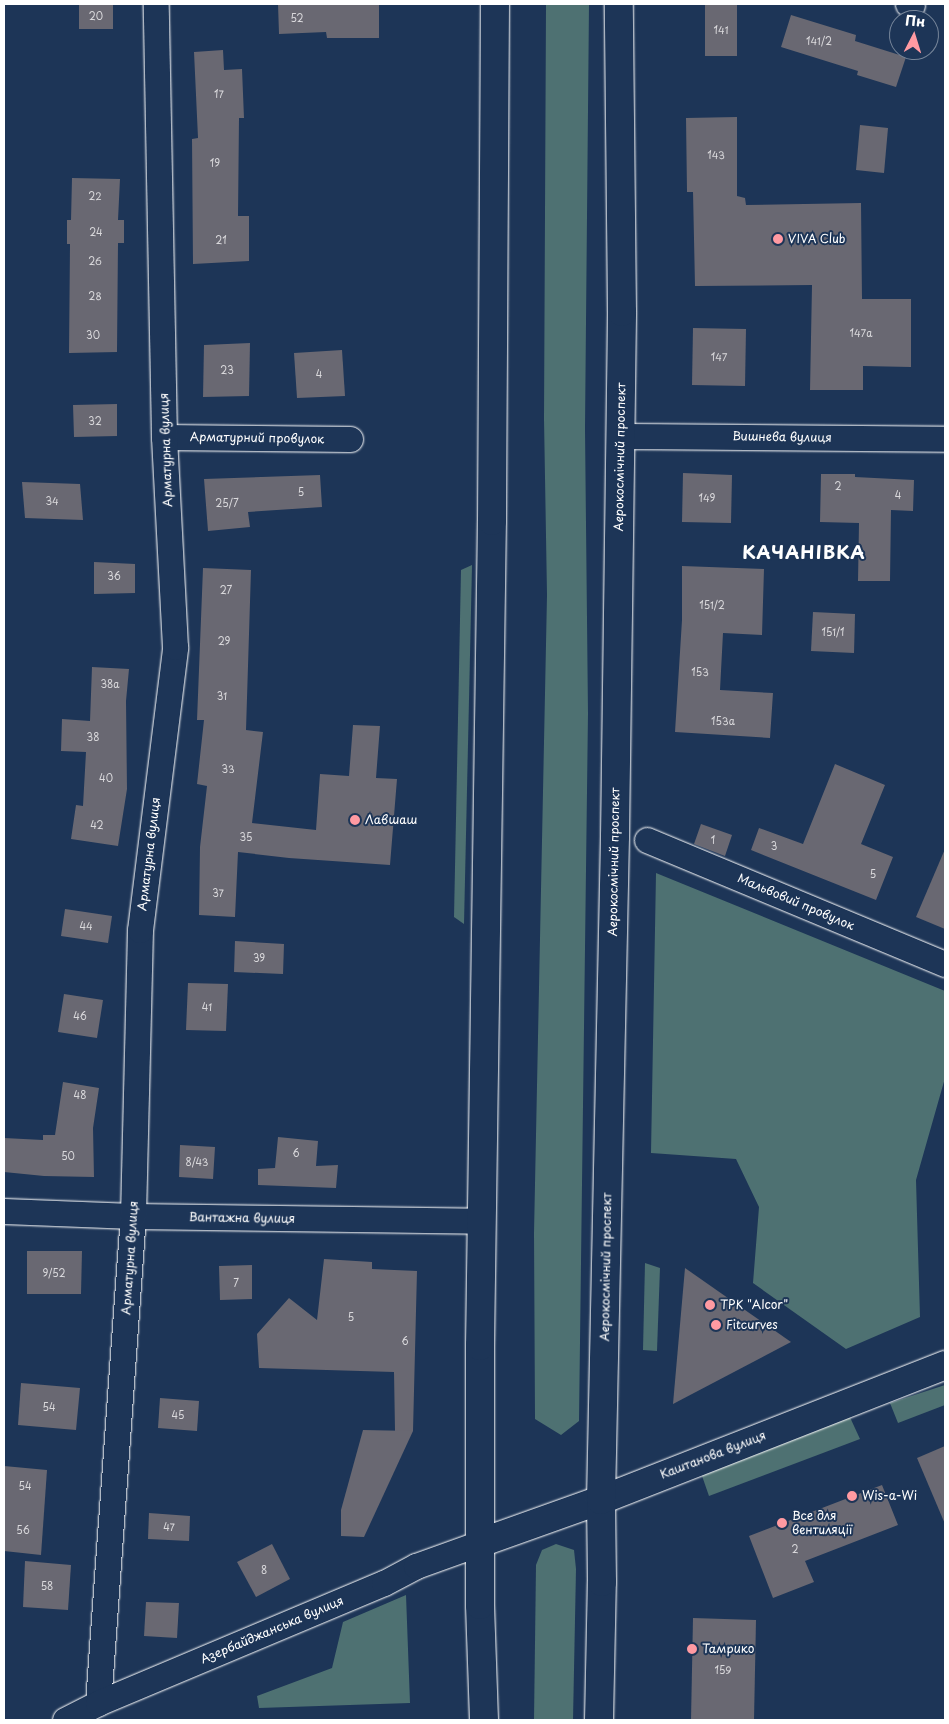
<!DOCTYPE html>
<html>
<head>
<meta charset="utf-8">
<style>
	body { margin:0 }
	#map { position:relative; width:949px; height:1724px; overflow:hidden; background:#1d3557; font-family:"Playpen Sans",sans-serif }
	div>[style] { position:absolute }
	.green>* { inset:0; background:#4e7172 }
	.building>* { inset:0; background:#696872 }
	.roads { filter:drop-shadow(0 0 1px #fff) drop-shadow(0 0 1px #fff) }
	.minor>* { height:25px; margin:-12.5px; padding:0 12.5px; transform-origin:12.5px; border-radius:12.5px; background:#1d3557 }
	.tertiary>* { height:28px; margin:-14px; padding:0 14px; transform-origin:14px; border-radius:14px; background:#1d3557 }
	.primary>* { height:28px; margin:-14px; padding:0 14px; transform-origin:14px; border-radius:14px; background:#1d3557 }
	.dots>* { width:14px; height:14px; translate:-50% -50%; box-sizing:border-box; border:2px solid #1d3557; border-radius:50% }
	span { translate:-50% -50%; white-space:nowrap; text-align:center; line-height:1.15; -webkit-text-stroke:4px #1d3557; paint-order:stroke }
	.number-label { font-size:10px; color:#dad9dc }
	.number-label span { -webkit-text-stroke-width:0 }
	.poi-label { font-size:12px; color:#fff }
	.left { translate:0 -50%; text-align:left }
	.street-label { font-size:12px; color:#fff }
	.district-label { font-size:18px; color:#fff; font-weight:700; letter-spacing:1px }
	.frame { position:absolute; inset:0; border:5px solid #fff; pointer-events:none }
	.north { position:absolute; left:889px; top:10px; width:50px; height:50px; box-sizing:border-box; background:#1d3557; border:1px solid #77869a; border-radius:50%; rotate:5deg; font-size:14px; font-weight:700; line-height:20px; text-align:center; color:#fff }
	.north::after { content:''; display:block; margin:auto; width:18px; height:22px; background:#ff9aa2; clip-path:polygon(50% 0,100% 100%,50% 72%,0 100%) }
</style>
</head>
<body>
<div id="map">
	<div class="green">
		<div style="clip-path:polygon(546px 4px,589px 4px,585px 429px,588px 713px,579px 1421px,561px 1435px,535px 1419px,534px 1233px,547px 595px,544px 419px)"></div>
		<div style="clip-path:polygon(472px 565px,464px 924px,454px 917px,461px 570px)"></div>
		<div style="clip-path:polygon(656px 873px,945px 991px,945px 1078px,916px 1180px,920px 1317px,846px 1349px,753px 1283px,759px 1207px,736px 1159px,651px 1153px)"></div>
		<div style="clip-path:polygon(645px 1263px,660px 1268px,657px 1351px,643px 1350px)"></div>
		<div style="clip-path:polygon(945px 1385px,945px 1405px,898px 1423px,890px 1403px)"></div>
		<div style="clip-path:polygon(848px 1413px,860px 1439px,709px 1496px,701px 1473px)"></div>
		<div style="clip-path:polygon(556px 1544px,574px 1550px,576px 1569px,573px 1720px,534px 1720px,536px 1565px,542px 1550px)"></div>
		<div style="clip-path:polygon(406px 1595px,410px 1703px,259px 1708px,257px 1696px,332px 1668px,343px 1622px)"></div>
	</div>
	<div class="building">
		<div style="clip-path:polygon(79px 4px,113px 4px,113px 29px,79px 29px)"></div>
		<div style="clip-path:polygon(278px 4px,379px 4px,379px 38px,327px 38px,326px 32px,279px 34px)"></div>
		<div style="clip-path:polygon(705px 4px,737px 4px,737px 56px,705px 56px)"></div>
		<div style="clip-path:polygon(791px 15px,856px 35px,855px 41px,906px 57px,896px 87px,857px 75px,858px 71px,781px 47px)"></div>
		<div style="clip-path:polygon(223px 50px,224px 70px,242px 69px,244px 118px,239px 118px,238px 216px,249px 216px,249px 261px,193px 264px,192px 139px,198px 138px,194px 52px)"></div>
		<div style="clip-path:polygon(737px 117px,737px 196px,745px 198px,746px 205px,861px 203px,862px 299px,911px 299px,911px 367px,863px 366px,863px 390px,810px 390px,812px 285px,695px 286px,693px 192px,687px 192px,686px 118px)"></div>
		<div style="clip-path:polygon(860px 125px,888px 128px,884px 173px,856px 170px)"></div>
		<div style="clip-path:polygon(72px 178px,120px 179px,118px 220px,124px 220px,124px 243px,118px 243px,117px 352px,69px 353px,70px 244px,67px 244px,67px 220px,71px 220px)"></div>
		<div style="clip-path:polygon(693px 328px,746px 329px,745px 386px,692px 385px)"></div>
		<div style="clip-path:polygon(250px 343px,249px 396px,203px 397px,204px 345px)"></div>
		<div style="clip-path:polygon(342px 350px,345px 396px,297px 398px,294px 353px)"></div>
		<div style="clip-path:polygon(117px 404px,117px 436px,74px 437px,73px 405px)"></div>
		<div style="clip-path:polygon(683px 473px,732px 475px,731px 523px,682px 522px)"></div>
		<div style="clip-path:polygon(821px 474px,855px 474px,855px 477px,914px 480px,913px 511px,891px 510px,890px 581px,858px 581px,859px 523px,820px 522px)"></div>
		<div style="clip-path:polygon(320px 475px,322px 507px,248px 512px,250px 527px,208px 531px,204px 479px)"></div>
		<div style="clip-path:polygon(22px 482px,80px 484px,83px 520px,25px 518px)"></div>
		<div style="clip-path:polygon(94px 562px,135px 564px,135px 593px,94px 594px)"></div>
		<div style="clip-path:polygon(682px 566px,764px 569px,762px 635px,723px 633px,720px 690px,773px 693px,770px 738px,675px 732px,682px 620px)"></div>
		<div style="clip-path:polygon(203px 568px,251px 570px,246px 730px,263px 732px,252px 823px,316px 830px,320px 774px,349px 776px,353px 725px,380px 726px,376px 778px,397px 779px,390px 865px,289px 858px,238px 852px,235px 917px,199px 915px,200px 847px,207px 786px,197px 784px,204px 720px,197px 720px)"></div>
		<div style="clip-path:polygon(813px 612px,855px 614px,854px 653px,811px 651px)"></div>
		<div style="clip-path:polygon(92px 667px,129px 669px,126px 701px,127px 789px,118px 846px,71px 839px,76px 805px,83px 806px,86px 752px,61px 751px,62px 719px,90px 721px)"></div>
		<div style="clip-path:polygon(835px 764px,885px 785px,861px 844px,893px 857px,876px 900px,751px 850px,759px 828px,803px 844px)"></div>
		<div style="clip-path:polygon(701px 824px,732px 835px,725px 856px,694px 844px)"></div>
		<div style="clip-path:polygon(945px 849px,945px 929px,916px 917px)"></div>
		<div style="clip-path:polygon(65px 909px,112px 916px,108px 943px,61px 936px)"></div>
		<div style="clip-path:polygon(235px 941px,284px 944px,283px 974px,234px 972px)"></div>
		<div style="clip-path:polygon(188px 983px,228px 984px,226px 1031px,186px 1030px)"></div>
		<div style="clip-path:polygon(64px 994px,103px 1000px,97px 1038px,58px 1032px)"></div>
		<div style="clip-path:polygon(63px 1082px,99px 1088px,93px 1128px,94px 1177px,44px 1176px,4px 1172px,4px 1138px,43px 1140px,43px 1135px,55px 1135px)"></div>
		<div style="clip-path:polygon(278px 1137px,318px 1141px,316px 1166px,338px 1165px,336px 1188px,258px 1185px,258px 1169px,275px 1168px)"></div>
		<div style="clip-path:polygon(180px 1145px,215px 1147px,213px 1179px,179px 1177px)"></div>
		<div style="clip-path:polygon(27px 1251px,82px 1251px,81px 1294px,27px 1294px)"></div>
		<div style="clip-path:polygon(324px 1259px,372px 1262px,372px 1269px,417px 1271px,413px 1431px,395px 1431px,394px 1372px,259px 1368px,257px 1334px,289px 1298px,317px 1320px)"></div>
		<div style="clip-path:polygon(252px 1265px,252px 1299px,220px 1300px,219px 1266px)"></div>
		<div style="clip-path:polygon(685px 1268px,791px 1342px,673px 1404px)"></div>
		<div style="clip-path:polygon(21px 1383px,80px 1388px,76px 1430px,18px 1425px)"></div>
		<div style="clip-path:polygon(160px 1398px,199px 1401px,197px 1431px,158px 1428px)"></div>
		<div style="clip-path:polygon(363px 1430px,413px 1431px,364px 1537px,341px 1536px,341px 1510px)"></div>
		<div style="clip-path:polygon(945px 1446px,945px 1524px,917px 1458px)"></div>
		<div style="clip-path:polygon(4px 1466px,47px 1470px,41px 1555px,4px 1551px)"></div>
		<div style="clip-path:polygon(882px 1485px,898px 1525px,805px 1561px,814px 1582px,773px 1598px,749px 1536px)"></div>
		<div style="clip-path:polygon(149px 1513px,190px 1516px,189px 1541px,148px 1539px)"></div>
		<div style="clip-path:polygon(272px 1544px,290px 1579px,256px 1597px,237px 1562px)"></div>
		<div style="clip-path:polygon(25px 1561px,71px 1565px,68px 1610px,23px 1607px)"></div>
		<div style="clip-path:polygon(146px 1602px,179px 1603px,177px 1638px,144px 1636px)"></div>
		<div style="clip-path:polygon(693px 1618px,756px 1620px,754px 1720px,691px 1720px)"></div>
	</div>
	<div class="roads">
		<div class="minor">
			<div style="left:908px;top:4px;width:4px;rotate:14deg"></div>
			<div style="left:620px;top:436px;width:325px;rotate:0.5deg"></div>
			<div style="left:164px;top:437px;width:186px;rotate:0.6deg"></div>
			<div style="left:647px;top:840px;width:323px;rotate:22.6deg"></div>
			<div style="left:4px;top:1211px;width:129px;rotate:2.2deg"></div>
			<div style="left:133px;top:1216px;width:347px;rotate:0.8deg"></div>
			<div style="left:98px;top:1703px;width:488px;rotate:-85.9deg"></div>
			<div style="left:133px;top:1216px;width:286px;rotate:-88.6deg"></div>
			<div style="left:140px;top:930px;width:285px;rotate:-82.9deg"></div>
			<div style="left:175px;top:647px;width:210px;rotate:-93deg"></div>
			<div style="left:164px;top:437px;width:433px;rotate:-91.1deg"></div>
			<div style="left:65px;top:1720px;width:37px;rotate:-27deg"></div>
			<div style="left:98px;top:1703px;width:310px;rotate:-22.8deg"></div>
			<div style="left:384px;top:1583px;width:36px;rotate:-28deg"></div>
			<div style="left:416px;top:1566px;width:68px;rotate:-19.8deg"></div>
		</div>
		<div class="tertiary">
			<div style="left:480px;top:1543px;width:128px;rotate:-19.6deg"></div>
			<div style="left:601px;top:1500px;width:370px;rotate:-21.4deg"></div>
		</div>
		<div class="primary">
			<div style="left:484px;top:1720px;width:115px;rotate:-92deg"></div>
			<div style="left:480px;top:1605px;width:259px;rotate:-90deg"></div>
			<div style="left:480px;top:1346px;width:825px;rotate:-89.17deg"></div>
			<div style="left:492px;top:521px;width:517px;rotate:-89.67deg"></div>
			<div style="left:599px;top:1720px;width:138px;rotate:-88.8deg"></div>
			<div style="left:602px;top:1582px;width:82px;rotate:-90.7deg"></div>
			<div style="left:601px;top:1500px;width:664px;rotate:-88.79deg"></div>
			<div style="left:615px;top:836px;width:524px;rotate:-89.23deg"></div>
			<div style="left:622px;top:312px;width:308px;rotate:-90.6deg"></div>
		</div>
	</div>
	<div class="dots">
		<div style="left:778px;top:239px;background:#ff9aa2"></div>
		<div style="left:355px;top:820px;background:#ff9aa2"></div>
		<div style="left:710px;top:1305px;background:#ff9aa2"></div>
		<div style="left:716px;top:1325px;background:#ff9aa2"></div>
		<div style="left:852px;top:1496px;background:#ff9aa2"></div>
		<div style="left:782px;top:1523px;background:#ff9aa2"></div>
		<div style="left:692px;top:1649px;background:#ff9aa2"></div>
	</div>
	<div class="number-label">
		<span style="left:96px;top:16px">20</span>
		<span style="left:297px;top:18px">52</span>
		<span style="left:721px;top:30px">141</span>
		<span style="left:819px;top:41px">141/2</span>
		<span style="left:219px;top:94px">17</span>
		<span style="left:716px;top:155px">143</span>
		<span style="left:215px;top:163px">19</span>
		<span style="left:95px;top:196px">22</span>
		<span style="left:96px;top:232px">24</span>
		<span style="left:221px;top:240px">21</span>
		<span style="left:95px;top:261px">26</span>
		<span style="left:95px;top:296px">28</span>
		<span style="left:861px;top:333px">147а</span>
		<span style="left:93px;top:335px">30</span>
		<span style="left:719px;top:357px">147</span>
		<span style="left:227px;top:370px">23</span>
		<span style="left:319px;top:374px">4</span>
		<span style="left:95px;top:421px">32</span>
		<span style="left:838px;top:486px">2</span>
		<span style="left:301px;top:492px">5</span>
		<span style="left:898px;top:495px">4</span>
		<span style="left:707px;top:498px">149</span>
		<span style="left:52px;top:501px">34</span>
		<span style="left:227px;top:503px">25/7</span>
		<span style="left:114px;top:576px">36</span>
		<span style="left:226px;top:590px">27</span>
		<span style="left:712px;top:605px">151/2</span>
		<span style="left:833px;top:632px">151/1</span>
		<span style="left:224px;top:641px">29</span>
		<span style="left:700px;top:672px">153</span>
		<span style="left:110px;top:684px">38а</span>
		<span style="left:222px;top:696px">31</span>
		<span style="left:723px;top:721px">153а</span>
		<span style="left:93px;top:737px">38</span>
		<span style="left:228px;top:769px">33</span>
		<span style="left:106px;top:778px">40</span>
		<span style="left:97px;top:825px">42</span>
		<span style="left:246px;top:837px">35</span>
		<span style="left:713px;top:840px">1</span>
		<span style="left:774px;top:846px">3</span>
		<span style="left:873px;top:874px">5</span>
		<span style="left:218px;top:893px">37</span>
		<span style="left:86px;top:926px">44</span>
		<span style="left:259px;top:958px">39</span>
		<span style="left:207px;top:1007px">41</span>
		<span style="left:80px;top:1016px">46</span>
		<span style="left:80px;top:1095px">48</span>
		<span style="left:296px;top:1153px">6</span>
		<span style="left:68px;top:1156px">50</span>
		<span style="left:197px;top:1162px">8/43</span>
		<span style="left:54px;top:1273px">9/52</span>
		<span style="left:236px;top:1283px">7</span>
		<span style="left:351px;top:1317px">5</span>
		<span style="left:405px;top:1341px">6</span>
		<span style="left:49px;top:1407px">54</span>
		<span style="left:178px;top:1415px">45</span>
		<span style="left:25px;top:1486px">54</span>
		<span style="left:169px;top:1527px">47</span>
		<span style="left:23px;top:1530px">56</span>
		<span style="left:795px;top:1549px">2</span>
		<span style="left:264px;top:1570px">8</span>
		<span style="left:47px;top:1586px">58</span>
		<span style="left:723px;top:1670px">159</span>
	</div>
	<div class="poi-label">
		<span class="left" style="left:788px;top:239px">VIVA Club</span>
		<span class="left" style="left:365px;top:820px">Лавшаш</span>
		<span class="left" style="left:720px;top:1305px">ТРК "Alcor"</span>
		<span class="left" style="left:726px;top:1325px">Fitcurves</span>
		<span class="left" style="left:862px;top:1496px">Wis-a-Wi</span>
		<span class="left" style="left:792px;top:1523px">Все для<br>вентиляції</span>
		<span class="left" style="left:702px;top:1649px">Тамрико</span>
	</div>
	<div class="street-label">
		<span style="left:782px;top:437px;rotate:1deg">Вишнева вулиця</span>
		<span style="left:257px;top:438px;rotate:1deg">Арматурний провулок</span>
		<span style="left:166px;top:450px;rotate:-92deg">Арматурна вулиця</span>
		<span style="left:620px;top:457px;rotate:-89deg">Аерокосмічний проспект</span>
		<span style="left:149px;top:854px;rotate:-83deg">Арматурна вулиця</span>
		<span style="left:614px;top:862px;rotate:-89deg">Аерокосмічний проспект</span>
		<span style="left:796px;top:902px;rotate:23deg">Мальвовий провулок</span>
		<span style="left:242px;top:1218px;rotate:1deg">Вантажна вулиця</span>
		<span style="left:130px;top:1258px;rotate:-86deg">Арматурна вулиця</span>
		<span style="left:606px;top:1267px;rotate:-89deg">Аерокосмічний проспект</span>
		<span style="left:713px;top:1455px;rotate:-21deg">Каштанова вулиця</span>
		<span style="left:272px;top:1630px;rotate:-23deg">Азербайджанська вулиця</span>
	</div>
	<div class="district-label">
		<span style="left:804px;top:552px">КАЧАНІВКА</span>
	</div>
	<div class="frame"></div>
	<div class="north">Пн</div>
</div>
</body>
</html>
